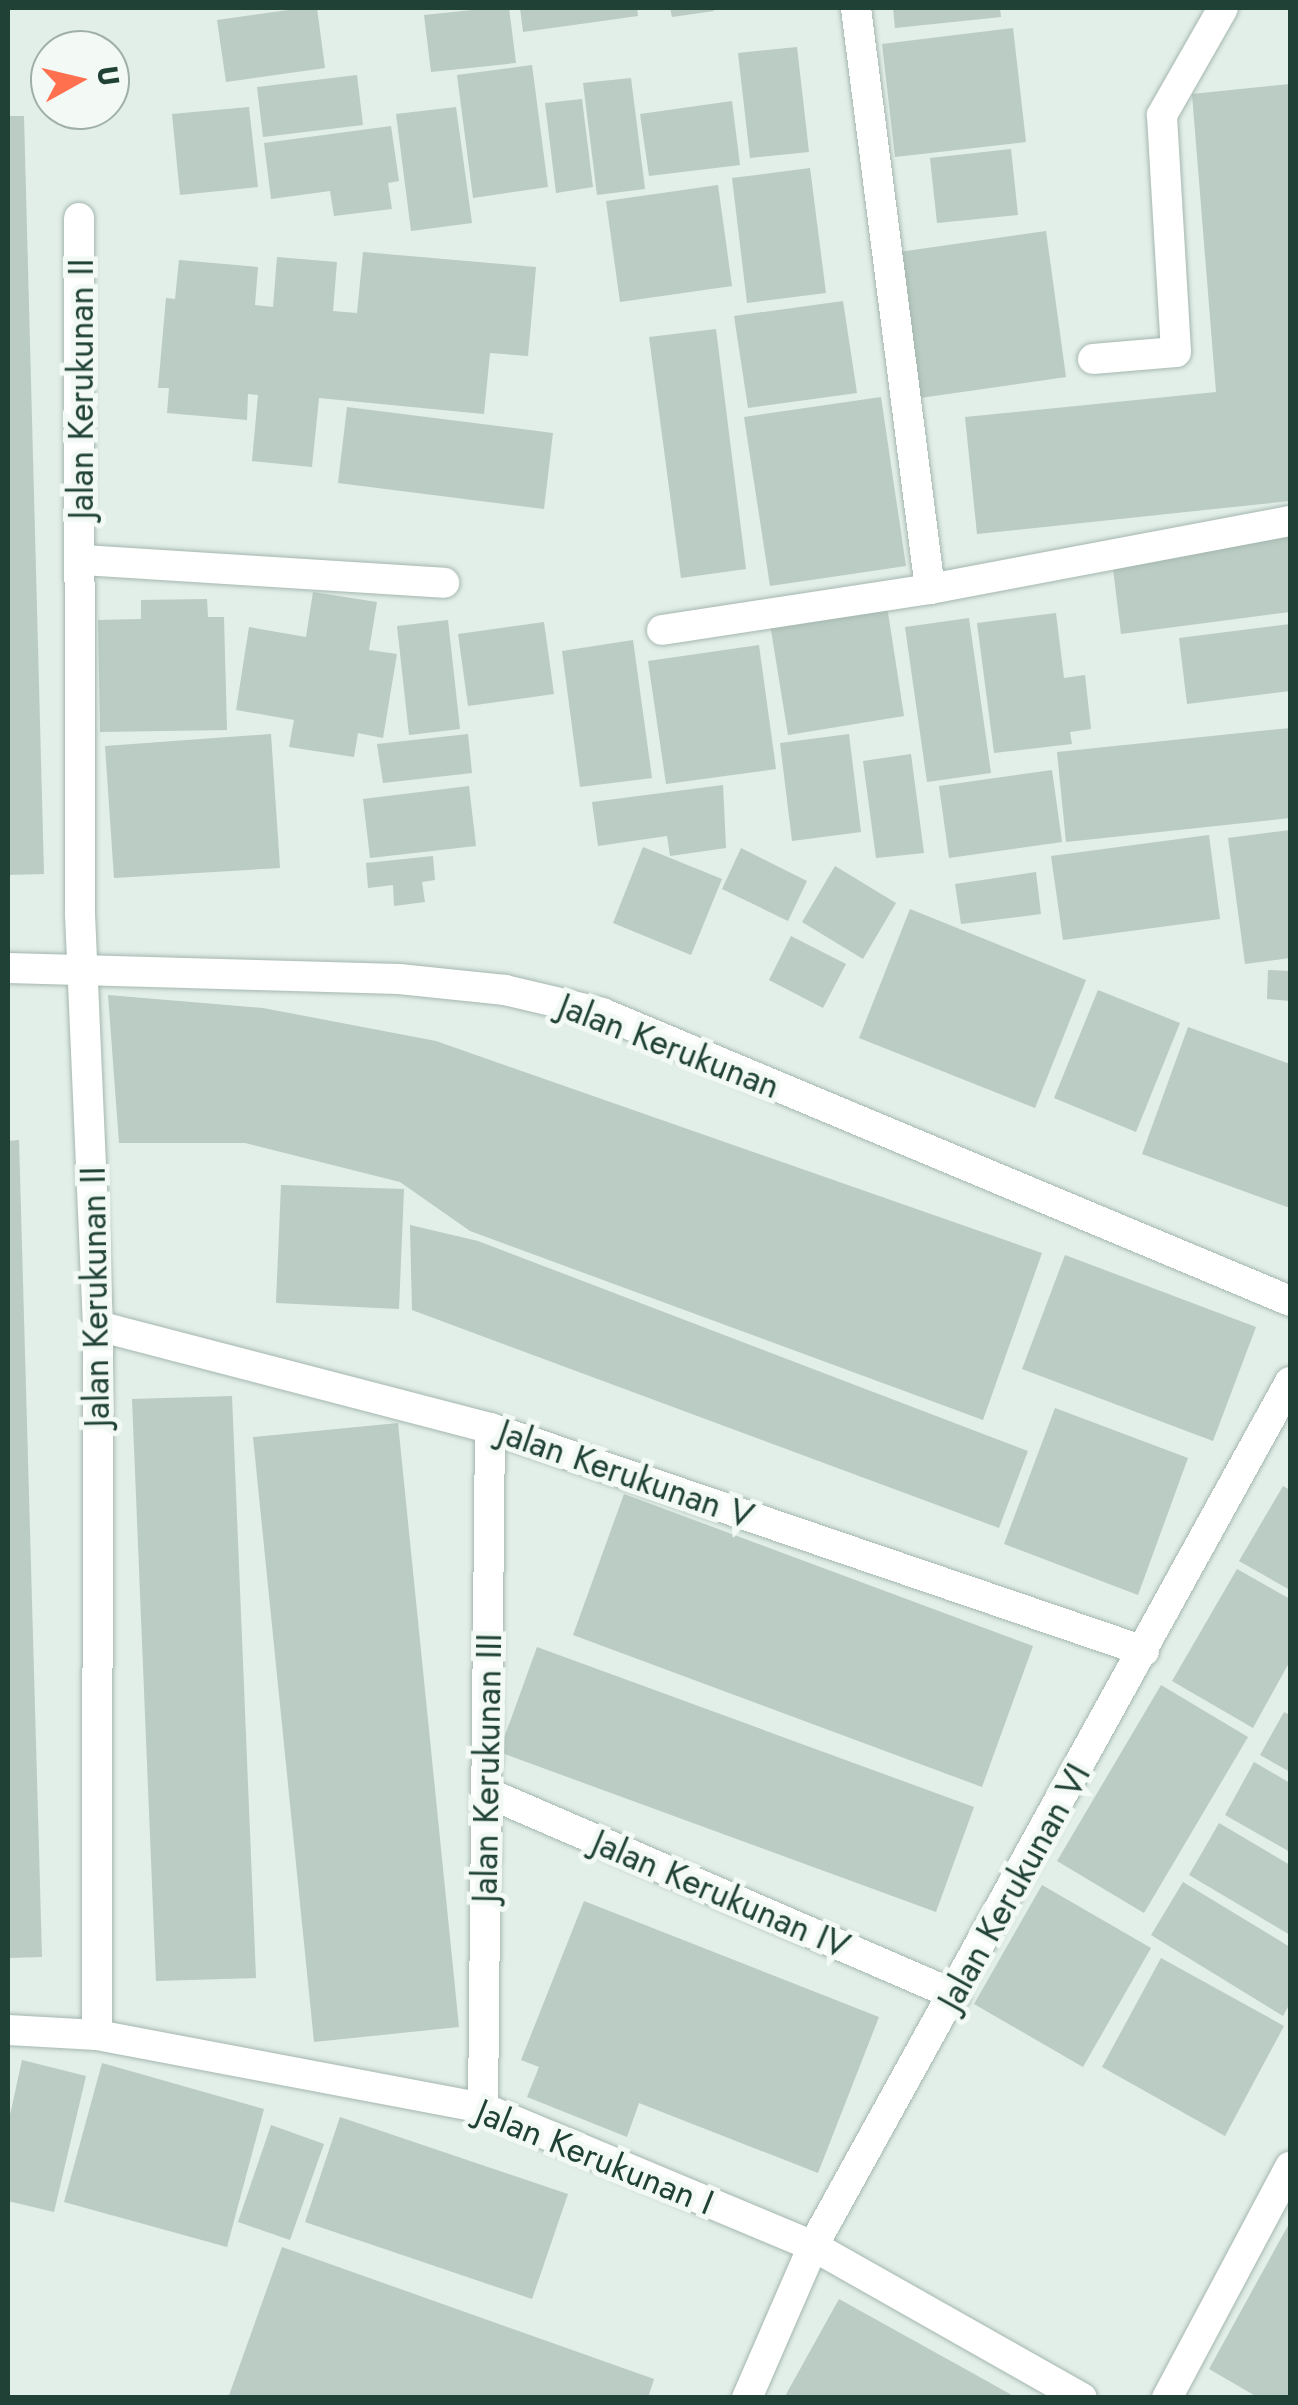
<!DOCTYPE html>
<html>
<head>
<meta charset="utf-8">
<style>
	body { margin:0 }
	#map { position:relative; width:1298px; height:2405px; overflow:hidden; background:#e2eee8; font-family:Jost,sans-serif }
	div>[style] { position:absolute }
	.building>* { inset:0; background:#baccc3 }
	.roads { filter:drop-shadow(0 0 2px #a4b7af) drop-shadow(0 0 2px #a4b7af) }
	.service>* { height:30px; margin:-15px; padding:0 15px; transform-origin:15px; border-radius:15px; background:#fff }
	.minor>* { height:30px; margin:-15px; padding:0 15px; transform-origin:15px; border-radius:15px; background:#fff }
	span { translate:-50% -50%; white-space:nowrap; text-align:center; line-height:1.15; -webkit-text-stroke:10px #f3faf6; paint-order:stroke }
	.street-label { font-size:35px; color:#204136 }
	.frame { position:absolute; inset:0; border:10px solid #204136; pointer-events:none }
	.north { position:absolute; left:30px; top:30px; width:100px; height:100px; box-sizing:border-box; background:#f3faf6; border:2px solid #9fb0a9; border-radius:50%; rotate:82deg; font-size:28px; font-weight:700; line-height:40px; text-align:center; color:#204136 }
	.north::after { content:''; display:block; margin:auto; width:35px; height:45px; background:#ff704e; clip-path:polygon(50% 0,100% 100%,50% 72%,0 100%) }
</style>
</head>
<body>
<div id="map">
	<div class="building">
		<div style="clip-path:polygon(303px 8px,317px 8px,325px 68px,226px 82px,217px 20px)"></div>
		<div style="clip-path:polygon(492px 8px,509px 8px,516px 63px,431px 72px,424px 15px)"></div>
		<div style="clip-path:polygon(520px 8px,637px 8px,638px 16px,523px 32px)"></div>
		<div style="clip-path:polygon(670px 8px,713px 8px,714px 11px,672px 17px)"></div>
		<div style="clip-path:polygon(893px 8px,1000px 8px,1001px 17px,895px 28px)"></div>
		<div style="clip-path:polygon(1013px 28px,1026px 142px,895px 157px,882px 44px)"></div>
		<div style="clip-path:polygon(797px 47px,809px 152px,750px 158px,738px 53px)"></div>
		<div style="clip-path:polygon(532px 65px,548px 187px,473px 198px,457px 75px)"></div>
		<div style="clip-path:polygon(357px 75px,363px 125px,263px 137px,257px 87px)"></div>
		<div style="clip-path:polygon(631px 78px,645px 189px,597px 195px,583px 83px)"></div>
		<div style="clip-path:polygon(1290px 84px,1290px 501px,977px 534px,965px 417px,1216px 392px,1192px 94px)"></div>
		<div style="clip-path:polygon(582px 99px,593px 187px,556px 193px,545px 103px)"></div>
		<div style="clip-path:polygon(732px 101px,740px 165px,649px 176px,640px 114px)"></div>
		<div style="clip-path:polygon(249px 107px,258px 187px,180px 195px,172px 114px)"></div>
		<div style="clip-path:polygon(456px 107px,472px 223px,411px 231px,396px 114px)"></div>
		<div style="clip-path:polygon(8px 116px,24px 116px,44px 874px,8px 875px)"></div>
		<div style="clip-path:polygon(391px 126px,399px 181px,388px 183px,392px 209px,334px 216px,330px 191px,271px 199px,264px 143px)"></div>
		<div style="clip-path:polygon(1011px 149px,1018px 215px,937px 223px,930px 158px)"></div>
		<div style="clip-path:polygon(810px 168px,826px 293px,747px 303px,732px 178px)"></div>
		<div style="clip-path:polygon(718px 185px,732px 286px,620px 302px,606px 201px)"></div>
		<div style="clip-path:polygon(1046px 231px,1066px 377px,913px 399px,892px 253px)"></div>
		<div style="clip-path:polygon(363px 252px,536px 267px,528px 356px,490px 353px,484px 414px,319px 398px,312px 467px,252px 461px,258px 395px,248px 394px,247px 420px,167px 413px,169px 388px,158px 388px,166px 298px,175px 299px,179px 260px,258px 267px,255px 305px,273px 307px,277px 257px,337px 262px,333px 311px,357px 313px)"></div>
		<div style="clip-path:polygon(843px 301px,857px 393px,748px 408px,734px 316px)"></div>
		<div style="clip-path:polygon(716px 329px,746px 569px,681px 578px,649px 337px)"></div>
		<div style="clip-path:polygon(881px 397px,906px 566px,770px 586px,744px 417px)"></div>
		<div style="clip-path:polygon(347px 407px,553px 433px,544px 509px,338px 483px)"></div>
		<div style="clip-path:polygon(1290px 537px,1290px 612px,1121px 634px,1112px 560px)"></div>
		<div style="clip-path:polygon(313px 592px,377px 602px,369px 650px,397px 654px,383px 738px,358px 733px,354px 757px,289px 747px,294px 720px,236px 710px,249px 627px,306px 637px)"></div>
		<div style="clip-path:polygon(207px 599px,208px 617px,224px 617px,227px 730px,100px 732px,98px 620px,141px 619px,141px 600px)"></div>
		<div style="clip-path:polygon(887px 606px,904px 716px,788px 735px,770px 624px)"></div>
		<div style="clip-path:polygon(1056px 613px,1064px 678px,1085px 675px,1091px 729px,1070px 732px,1072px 744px,994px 753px,977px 623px)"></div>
		<div style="clip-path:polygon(969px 618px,991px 773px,927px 782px,905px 627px)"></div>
		<div style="clip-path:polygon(448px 620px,460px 729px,409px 735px,397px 626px)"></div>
		<div style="clip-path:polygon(544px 622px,554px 694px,468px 706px,458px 634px)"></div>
		<div style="clip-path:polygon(1290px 624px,1290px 691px,1187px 704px,1179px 638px)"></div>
		<div style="clip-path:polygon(633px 640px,652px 778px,580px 787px,562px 651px)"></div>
		<div style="clip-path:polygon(759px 645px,776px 769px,666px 784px,648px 661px)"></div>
		<div style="clip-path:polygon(1290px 728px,1290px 818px,1066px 842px,1057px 752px)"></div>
		<div style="clip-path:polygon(271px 734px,280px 868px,114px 878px,105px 746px)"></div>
		<div style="clip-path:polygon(468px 734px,472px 773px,383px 783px,377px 744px)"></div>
		<div style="clip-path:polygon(849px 734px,861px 832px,792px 841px,780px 743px)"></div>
		<div style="clip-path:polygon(911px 754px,924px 853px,876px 858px,863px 761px)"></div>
		<div style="clip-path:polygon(1052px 770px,1062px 842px,949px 858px,939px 786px)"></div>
		<div style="clip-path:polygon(723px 785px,726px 848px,670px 856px,667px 836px,598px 846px,592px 802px)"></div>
		<div style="clip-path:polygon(469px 786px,476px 846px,370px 858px,363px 799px)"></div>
		<div style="clip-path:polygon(1290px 830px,1290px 958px,1245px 964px,1228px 838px)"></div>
		<div style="clip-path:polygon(1209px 835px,1220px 919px,1063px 940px,1051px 856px)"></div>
		<div style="clip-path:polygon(643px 847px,722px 879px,691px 955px,613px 923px)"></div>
		<div style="clip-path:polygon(741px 848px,807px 881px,788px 921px,722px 889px)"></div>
		<div style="clip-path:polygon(433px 856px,435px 880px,422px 882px,425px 902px,394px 906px,393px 885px,368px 888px,366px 863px)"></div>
		<div style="clip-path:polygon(835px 866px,896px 903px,863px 959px,802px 922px)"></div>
		<div style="clip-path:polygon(1036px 872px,1041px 914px,961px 924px,955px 884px)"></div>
		<div style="clip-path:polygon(910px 909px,1086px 980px,1035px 1108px,859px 1038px)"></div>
		<div style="clip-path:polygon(791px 936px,846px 964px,823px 1008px,769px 980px)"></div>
		<div style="clip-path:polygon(1268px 970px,1290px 971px,1290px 1001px,1267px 999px)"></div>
		<div style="clip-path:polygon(1098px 990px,1180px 1023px,1136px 1132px,1054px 1098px)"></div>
		<div style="clip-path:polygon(108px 995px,263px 1008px,436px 1041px,1042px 1253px,983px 1420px,470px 1231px,400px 1182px,245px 1143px,119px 1143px)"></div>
		<div style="clip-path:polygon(1188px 1027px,1290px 1064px,1290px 1208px,1142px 1154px)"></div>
		<div style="clip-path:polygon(19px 1140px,42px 1957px,8px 1958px,8px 1141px)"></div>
		<div style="clip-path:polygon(281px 1185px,404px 1189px,399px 1309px,276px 1303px)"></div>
		<div style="clip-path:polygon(410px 1225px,478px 1241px,1028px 1451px,999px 1528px,412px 1310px)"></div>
		<div style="clip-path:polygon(1065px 1255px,1256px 1327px,1213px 1441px,1022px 1369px)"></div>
		<div style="clip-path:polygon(232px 1396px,256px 1978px,156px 1981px,132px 1399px)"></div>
		<div style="clip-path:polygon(1055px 1408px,1188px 1458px,1138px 1595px,1004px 1544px)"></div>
		<div style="clip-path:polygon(398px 1423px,459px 2027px,314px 2042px,253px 1437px)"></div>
		<div style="clip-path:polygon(1283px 1486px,1290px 1490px,1290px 1590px,1239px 1561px)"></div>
		<div style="clip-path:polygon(624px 1494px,1033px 1646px,982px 1787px,573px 1635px)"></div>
		<div style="clip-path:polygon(1237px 1569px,1290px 1599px,1290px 1661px,1253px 1728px,1172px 1681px)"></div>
		<div style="clip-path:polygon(537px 1647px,974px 1807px,936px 1912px,499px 1752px)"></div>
		<div style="clip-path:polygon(1161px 1685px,1248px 1737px,1144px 1913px,1057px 1861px)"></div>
		<div style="clip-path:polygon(1284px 1712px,1290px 1715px,1290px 1772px,1260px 1755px)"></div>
		<div style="clip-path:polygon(1254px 1762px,1290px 1783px,1290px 1852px,1225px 1815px)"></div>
		<div style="clip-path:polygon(1219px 1823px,1290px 1865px,1290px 1935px,1189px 1875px)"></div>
		<div style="clip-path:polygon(1183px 1882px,1290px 1947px,1290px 2003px,1283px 2016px,1151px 1935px)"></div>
		<div style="clip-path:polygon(1042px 1885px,1151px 1948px,1083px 2067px,974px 2004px)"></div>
		<div style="clip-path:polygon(584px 1901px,879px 2017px,818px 2173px,639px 2103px,627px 2137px,527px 2097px,539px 2067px,521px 2060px)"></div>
		<div style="clip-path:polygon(1161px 1958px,1284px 2026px,1225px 2136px,1102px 2067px)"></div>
		<div style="clip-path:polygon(22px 2060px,86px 2076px,54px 2212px,8px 2201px,8px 2124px)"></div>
		<div style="clip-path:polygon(102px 2063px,264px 2109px,227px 2247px,64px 2202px)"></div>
		<div style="clip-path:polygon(340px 2117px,568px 2194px,532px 2299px,305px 2222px)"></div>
		<div style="clip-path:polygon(271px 2125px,324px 2144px,290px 2240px,238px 2222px)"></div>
		<div style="clip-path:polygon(1290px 2222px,1290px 2398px,1259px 2398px,1209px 2369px)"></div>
		<div style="clip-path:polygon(282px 2247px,654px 2379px,648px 2398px,228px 2398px)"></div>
		<div style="clip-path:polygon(839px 2299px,976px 2375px,1017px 2398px,784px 2398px)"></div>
	</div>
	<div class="roads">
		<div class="service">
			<div style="left:1093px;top:359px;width:83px;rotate:-4.8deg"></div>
			<div style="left:1176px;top:352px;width:237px;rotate:-93.4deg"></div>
			<div style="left:1162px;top:115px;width:123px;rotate:-60.3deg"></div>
		</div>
		<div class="minor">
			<div style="left:79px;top:218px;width:696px;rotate:89.92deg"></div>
			<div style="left:80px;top:914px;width:412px;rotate:87.5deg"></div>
			<div style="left:98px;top:1326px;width:709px;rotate:90.08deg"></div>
			<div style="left:82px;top:560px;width:363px;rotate:3.6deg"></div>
			<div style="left:930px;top:589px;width:366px;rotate:-10.7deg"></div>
			<div style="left:662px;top:630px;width:271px;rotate:-8.7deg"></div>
			<div style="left:930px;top:589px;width:586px;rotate:-97.26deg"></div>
			<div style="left:8px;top:968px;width:391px;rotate:1.6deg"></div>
			<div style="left:399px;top:979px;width:107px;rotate:5.9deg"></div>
			<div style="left:505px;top:990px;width:100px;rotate:13.3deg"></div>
			<div style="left:602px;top:1013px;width:746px;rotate:22.71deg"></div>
			<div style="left:98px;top:1326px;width:405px;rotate:14.6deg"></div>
			<div style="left:490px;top:1428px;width:691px;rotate:18.83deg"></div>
			<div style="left:488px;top:1793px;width:509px;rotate:23.39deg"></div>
			<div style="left:8px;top:2030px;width:89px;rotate:3.2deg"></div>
			<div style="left:97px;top:2035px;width:393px;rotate:10.7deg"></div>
			<div style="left:483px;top:2108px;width:358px;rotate:22.7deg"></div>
			<div style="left:813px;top:2246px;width:309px;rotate:29.5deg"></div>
			<div style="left:483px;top:2108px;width:680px;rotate:-89.41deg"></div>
			<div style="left:747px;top:2398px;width:166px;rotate:-66.5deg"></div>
			<div style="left:813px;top:2246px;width:987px;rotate:-61.1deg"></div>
			<div style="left:1167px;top:2398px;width:262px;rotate:-62deg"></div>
		</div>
	</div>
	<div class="street-label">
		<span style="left:81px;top:389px;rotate:-90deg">Jalan Kerukunan II</span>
		<span style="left:669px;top:1046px;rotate:21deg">Jalan Kerukunan</span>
		<span style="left:95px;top:1297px;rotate:-91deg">Jalan Kerukunan II</span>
		<span style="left:626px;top:1474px;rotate:19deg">Jalan Kerukunan V</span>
		<span style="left:487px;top:1768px;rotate:-89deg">Jalan Kerukunan III</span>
		<span style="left:1014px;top:1887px;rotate:-61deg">Jalan Kerukunan VI</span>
		<span style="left:721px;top:1894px;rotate:23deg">Jalan Kerukunan IV</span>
		<span style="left:595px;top:2157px;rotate:22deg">Jalan Kerukunan I</span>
	</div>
	<div class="frame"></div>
	<div class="north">U</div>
</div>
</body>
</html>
